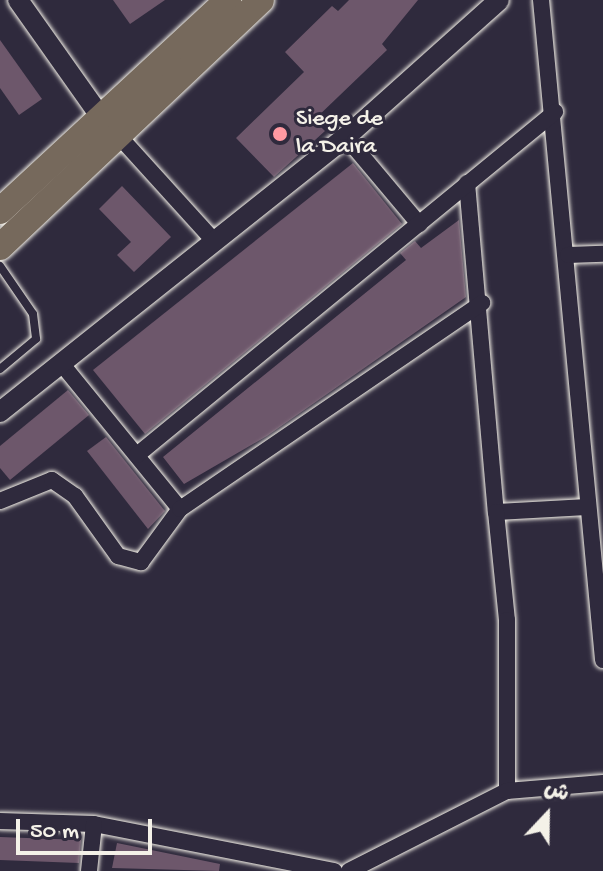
<!DOCTYPE html>
<html>
<head>
<meta charset="utf-8">
<style>
	body { margin:0 }
	#map { position:relative; width:603px; height:871px; overflow:hidden; background:#2f2a3d; font-family:"Gochi Hand","Playpen Sans Arabic",sans-serif }
	div>[style] { position:absolute }
	.building>* { inset:0; background:#6d576b }
	.roads { filter:drop-shadow(0 0 2px #f4f1e8) drop-shadow(0 0 2px #f4f1e8) }
	.service>* { height:8px; margin:-4px; padding:0 4px; transform-origin:4px; border-radius:4px; background:#2f2a3d }
	.minor>* { height:16px; margin:-8px; padding:0 8px; transform-origin:8px; border-radius:8px; background:#2f2a3d }
	.tertiary>* { height:20px; margin:-10px; padding:0 10px; transform-origin:10px; border-radius:10px; background:#2f2a3d }
	.primary>* { height:26px; margin:-13px; padding:0 13px; transform-origin:13px; border-radius:13px; background:#76695c }
	.dots>* { width:22px; height:22px; translate:-50% -50%; box-sizing:border-box; border:4px solid #2f2a3d; border-radius:50% }
	span { translate:-50% -50%; white-space:nowrap; text-align:center; line-height:1.15; -webkit-text-stroke:6px #2f2a3d; paint-order:stroke }
	.poi-label { font-size:24px; color:#f4f1e8 }
	.left { translate:0 -50%; text-align:left }
	.north { position:absolute; left:507px; top:775px; width:80px; height:80px; -webkit-text-stroke:6px #2f2a3d; paint-order:stroke; rotate:22deg; font-size:22px; font-weight:700; line-height:32px; text-align:center; color:#f4f1e8 }
	.north::after { content:''; display:block; margin:auto; width:28px; height:36px; background:#f4f1e8; clip-path:polygon(50% 0,100% 100%,50% 72%,0 100%) }
	.scale { position:absolute; left:16px; top:819px; width:136px; height:36px; box-sizing:border-box; border:4px solid #f4f1e8; border-top:0; padding-left:10px; font-size:24px; line-height:28px; white-space:nowrap; color:#f4f1e8; -webkit-text-stroke:6px #2f2a3d; paint-order:stroke }
</style>
</head>
<body>
<div id="map">
	<div class="building">
		<div style="clip-path:polygon(113px 0,165px 0,130px 24px)"></div>
		<div style="clip-path:polygon(349px 0,418px 0,382px 44px,387px 50px,314px 120px,325px 131px,274px 177px,236px 138px,304px 72px,285px 52px,332px 6px,338px 11px)"></div>
		<div style="clip-path:polygon(0 40px,42px 99px,19px 115px,0 88px)"></div>
		<div style="clip-path:polygon(353px 163px,402px 224px,145px 434px,93px 370px)"></div>
		<div style="clip-path:polygon(122px 186px,171px 237px,134px 272px,117px 255px,131px 242px,99px 209px)"></div>
		<div style="clip-path:polygon(459px 220px,466px 297px,267px 436px,184px 484px,163px 457px,406px 260px,400px 253px,415px 241px,421px 248px)"></div>
		<div style="clip-path:polygon(68px 390px,89px 415px,10px 480px,0 468px,0 446px)"></div>
		<div style="clip-path:polygon(106px 437px,165px 511px,148px 529px,87px 451px)"></div>
		<div style="clip-path:polygon(0 837px,81px 840px,79px 863px,0 860px)"></div>
		<div style="clip-path:polygon(117px 843px,220px 864px,219px 871px,112px 868px)"></div>
	</div>
	<div class="roads">
		<div class="service">
			<div style="left:0;top:266px;width:58px;rotate:55.5deg"></div>
			<div style="left:33px;top:314px;width:25px;rotate:83deg"></div>
			<div style="left:36px;top:339px;width:47px;rotate:140.2deg"></div>
		</div>
		<div class="minor">
			<div style="left:541px;top:0;width:663px;rotate:84.63deg"></div>
			<div style="left:118px;top:135px;width:143px;rotate:47.8deg"></div>
			<div style="left:346px;top:137px;width:114px;rotate:50deg"></div>
			<div style="left:467px;top:183px;width:330px;rotate:85deg"></div>
			<div style="left:496px;top:512px;width:92px;rotate:-3.1deg"></div>
			<div style="left:568px;top:255px;width:35px;rotate:-2deg"></div>
			<div style="left:61px;top:363px;width:188px;rotate:50.8deg"></div>
			<div style="left:137px;top:455px;width:541px;rotate:-39.37deg"></div>
			<div style="left:0;top:501px;width:56px;rotate:-22deg"></div>
			<div style="left:52px;top:480px;width:28px;rotate:35deg"></div>
			<div style="left:75px;top:496px;width:74px;rotate:54.4deg"></div>
			<div style="left:118px;top:556px;width:24px;rotate:15deg"></div>
			<div style="left:141px;top:562px;width:66px;rotate:-53.7deg"></div>
			<div style="left:180px;top:509px;width:366px;rotate:-34.3deg"></div>
			<div style="left:496px;top:512px;width:109px;rotate:84.2deg"></div>
			<div style="left:507px;top:620px;width:171px;rotate:90deg"></div>
			<div style="left:0;top:821px;width:94px;rotate:1.8deg"></div>
			<div style="left:94px;top:824px;width:245px;rotate:11.1deg"></div>
			<div style="left:89px;top:871px;width:47px;rotate:-83.9deg"></div>
			<div style="left:349px;top:871px;width:177px;rotate:-26.9deg"></div>
			<div style="left:507px;top:791px;width:96px;rotate:-4.8deg"></div>
		</div>
		<div class="tertiary">
			<div style="left:18px;top:0;width:156px;rotate:54.7deg"></div>
			<div style="left:0;top:412px;width:442px;rotate:-38.5deg"></div>
			<div style="left:346px;top:137px;width:205px;rotate:-41.8deg"></div>
		</div>
		<div class="primary">
			<div style="left:0;top:211px;width:311px;rotate:-42.8deg"></div>
			<div style="left:0;top:247px;width:359px;rotate:-43.4deg"></div>
		</div>
	</div>
	<div class="dots">
		<div style="left:280px;top:134px;background:#ff9aa2"></div>
	</div>
	<div class="poi-label">
		<span class="left" style="left:296px;top:134px">Siege de<br>la Daira</span>
	</div>
	<div class="north">ش</div>
	<div class="scale">50 m</div>
</div>
</body>
</html>
